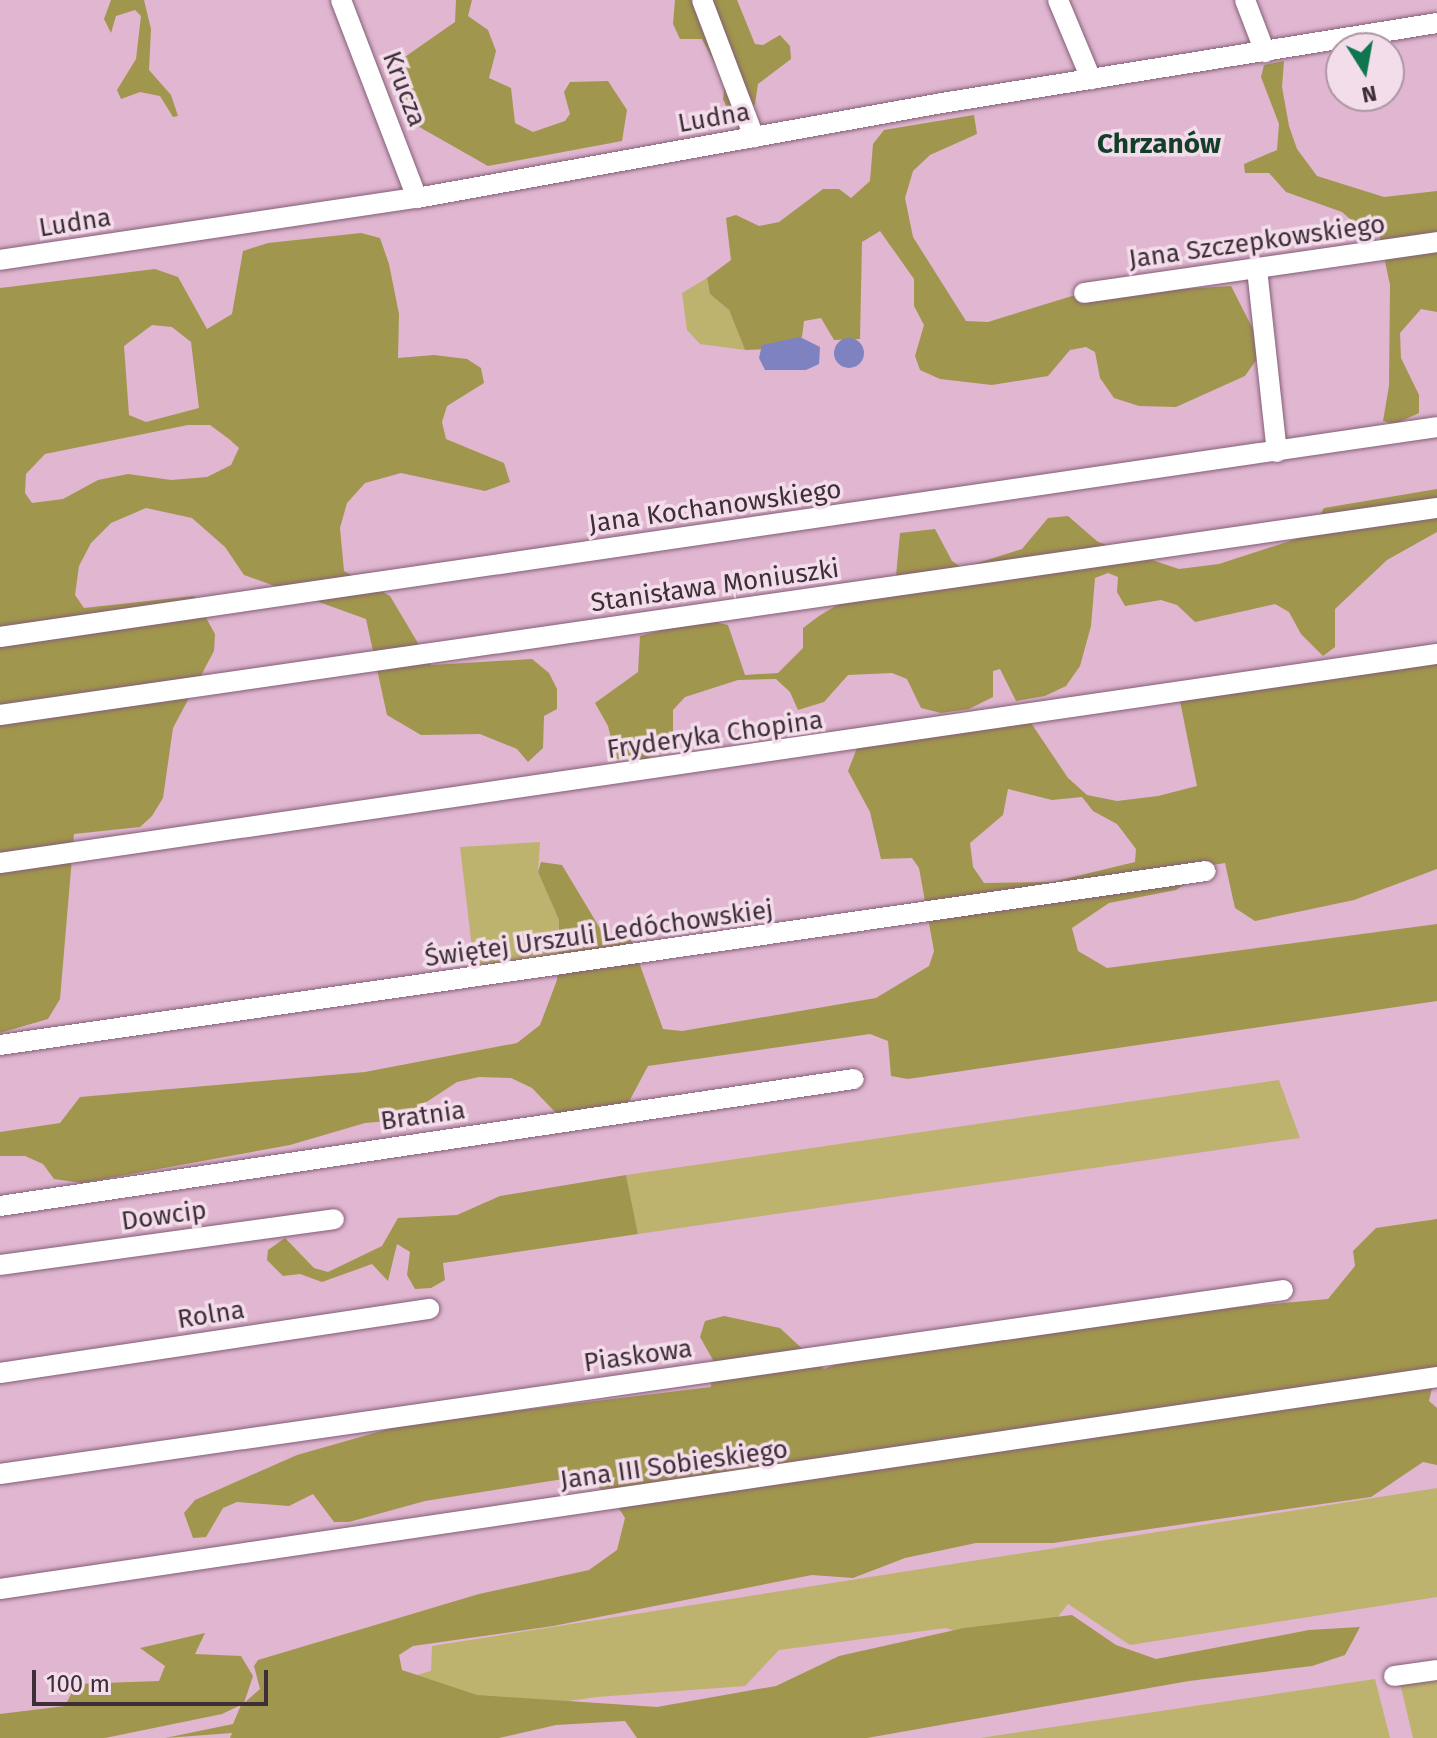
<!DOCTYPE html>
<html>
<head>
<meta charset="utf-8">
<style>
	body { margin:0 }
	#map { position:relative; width:1437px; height:1738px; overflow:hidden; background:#e0b6d0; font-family:"Fira Sans",sans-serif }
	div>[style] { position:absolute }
	.green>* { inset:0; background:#beb36e }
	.forest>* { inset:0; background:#a1964d }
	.water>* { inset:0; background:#7e82c1 }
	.round { border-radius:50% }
	.roads { filter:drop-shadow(0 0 2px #835e76) drop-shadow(0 0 2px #835e76) }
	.minor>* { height:20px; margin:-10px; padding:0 10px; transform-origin:10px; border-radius:10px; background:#fff }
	span { translate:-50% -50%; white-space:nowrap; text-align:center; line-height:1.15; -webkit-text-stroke:7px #f3ddeb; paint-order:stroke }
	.street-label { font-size:26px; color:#3e2e38 }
	.neighbourhood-label { font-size:28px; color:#133e2a; font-weight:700 }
	.north { position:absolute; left:1325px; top:32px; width:80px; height:80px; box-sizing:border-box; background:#f3ddeb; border:2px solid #ab97a3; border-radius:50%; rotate:169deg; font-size:22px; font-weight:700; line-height:32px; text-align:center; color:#3e2e38 }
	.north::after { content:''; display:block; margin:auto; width:28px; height:36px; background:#10764f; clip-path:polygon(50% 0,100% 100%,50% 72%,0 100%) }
	.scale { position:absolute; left:32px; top:1670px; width:236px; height:36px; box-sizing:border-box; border:4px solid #3e2e38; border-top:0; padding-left:10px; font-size:24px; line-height:28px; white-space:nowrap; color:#3e2e38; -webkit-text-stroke:6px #f3ddeb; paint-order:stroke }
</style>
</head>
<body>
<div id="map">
	<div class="green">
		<div style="clip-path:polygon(707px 278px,710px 294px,729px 310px,745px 350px,700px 344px,687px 330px,682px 293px)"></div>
		<div style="clip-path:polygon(540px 842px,538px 872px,559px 920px,557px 960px,475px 973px,460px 847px)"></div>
		<div style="clip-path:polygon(1279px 1080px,1300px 1138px,638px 1234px,626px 1175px)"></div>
		<div style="clip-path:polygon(1437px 1488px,1437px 1597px,1130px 1645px,1068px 1604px,1050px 1627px,980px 1640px,946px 1628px,779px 1650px,745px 1686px,597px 1697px,451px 1717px,383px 1685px,431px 1671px,432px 1646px)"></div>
		<div style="clip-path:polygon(1375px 1679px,1390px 1738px,980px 1738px)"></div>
		<div style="clip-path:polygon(1437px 1679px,1437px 1738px,1413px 1738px,1400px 1683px)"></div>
	</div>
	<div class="forest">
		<div style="clip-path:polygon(111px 0,144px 0,151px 29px,149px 70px,171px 95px,178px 116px,173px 117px,160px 96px,140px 92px,121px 99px,117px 90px,136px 59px,141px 16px,135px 10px,116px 16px,111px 33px,104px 19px)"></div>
		<div style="clip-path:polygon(456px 0,472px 0,468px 16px,488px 30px,496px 51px,489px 78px,511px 88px,515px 123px,533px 132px,565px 121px,570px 114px,564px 92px,570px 82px,608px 81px,627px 110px,622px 141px,488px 166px,407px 120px,399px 61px,455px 22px)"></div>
		<div style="clip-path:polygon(675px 0,737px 0,755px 44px,763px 45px,780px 35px,790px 46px,791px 59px,758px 84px,755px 104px,732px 120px,723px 99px,725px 83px,702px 39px,680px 39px,673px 24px)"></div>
		<div style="clip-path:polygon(1284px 61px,1282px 87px,1289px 126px,1297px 149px,1317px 176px,1384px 197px,1437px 191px,1437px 312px,1421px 309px,1400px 333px,1401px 358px,1419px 395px,1419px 413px,1395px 424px,1383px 421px,1389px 386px,1390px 285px,1379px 233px,1372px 224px,1357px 225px,1342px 212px,1286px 192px,1269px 173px,1245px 173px,1244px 164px,1277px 150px,1279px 124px,1261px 77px,1264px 65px)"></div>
		<div style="clip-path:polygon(974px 115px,977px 134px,930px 155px,913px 171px,905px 198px,913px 237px,966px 321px,988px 322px,1072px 296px,1231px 286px,1255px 333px,1257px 359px,1245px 376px,1176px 407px,1139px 406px,1114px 398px,1100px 378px,1095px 352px,1086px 347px,1070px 350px,1048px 376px,992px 385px,940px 379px,920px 370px,915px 356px,924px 325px,914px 306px,914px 279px,880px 231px,862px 242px,860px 339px,834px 340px,821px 318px,804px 321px,802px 337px,768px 349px,745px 350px,729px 310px,710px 294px,707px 278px,731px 260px,726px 218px,736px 215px,759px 226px,779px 222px,823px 189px,839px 189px,851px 198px,870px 181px,873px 144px,884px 130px)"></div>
		<div style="clip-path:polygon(evenodd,361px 233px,380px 238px,389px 264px,399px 314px,398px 358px,434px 355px,467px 359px,481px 368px,484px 383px,447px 406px,442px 422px,446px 439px,504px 463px,510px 482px,485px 491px,401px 473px,365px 483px,347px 503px,340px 528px,344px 571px,390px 596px,431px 665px,532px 659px,549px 673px,557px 689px,557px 709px,544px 716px,543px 748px,528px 762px,517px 749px,480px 734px,421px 735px,387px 715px,366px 619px,244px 575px,225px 547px,192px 518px,146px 508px,111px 523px,91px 543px,79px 566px,75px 595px,84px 608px,194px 596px,215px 634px,214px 651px,173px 728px,163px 798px,152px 816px,140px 827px,74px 834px,60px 999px,48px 1019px,0 1033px,0 288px,155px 269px,178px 277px,207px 329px,232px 314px,243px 251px,268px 243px,361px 233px,152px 325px,172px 327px,191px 342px,199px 408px,146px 422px,129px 415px,124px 346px,152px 325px,361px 233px,188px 425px,210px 425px,229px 439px,239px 448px,231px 465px,207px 477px,171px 480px,128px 474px,98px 480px,63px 499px,32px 503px,25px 493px,26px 474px,45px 454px,188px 425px)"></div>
		<div style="clip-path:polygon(1437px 489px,1437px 532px,1387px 560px,1335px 609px,1335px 647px,1323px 656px,1301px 634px,1289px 612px,1275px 604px,1195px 622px,1177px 605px,1161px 600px,1125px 606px,1117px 592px,1118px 577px,1108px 573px,1095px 578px,1091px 626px,1080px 666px,1066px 686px,1045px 696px,1016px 701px,1000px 669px,993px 671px,993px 697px,969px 709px,941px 713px,921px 708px,907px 679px,892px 673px,848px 675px,824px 702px,798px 710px,790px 692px,776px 679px,738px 680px,685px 697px,673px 710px,673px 745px,647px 759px,616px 759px,608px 726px,595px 703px,638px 672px,640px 636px,677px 626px,711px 621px,728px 625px,745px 675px,778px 673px,803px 648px,803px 628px,819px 616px,847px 599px,886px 595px,896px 576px,900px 533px,935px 529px,952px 561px,962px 568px,1022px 549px,1048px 518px,1068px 516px,1098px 542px,1179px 569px,1219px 564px,1296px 539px,1311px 531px,1324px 508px)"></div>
		<div style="clip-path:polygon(evenodd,1437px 660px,1437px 869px,1354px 900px,1255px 921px,1235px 908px,1225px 863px,1213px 865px,1176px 890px,1109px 903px,1072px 928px,1078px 951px,1107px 968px,1437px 924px,1437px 1001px,908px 1079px,891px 1076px,888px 1041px,870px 1034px,648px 1066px,623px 1113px,559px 1116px,532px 1088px,511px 1078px,479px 1077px,457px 1082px,399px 1120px,365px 1123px,290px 1145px,82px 1183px,54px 1179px,43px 1164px,25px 1156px,0 1156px,0 1132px,60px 1123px,80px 1097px,365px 1072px,517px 1043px,540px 1025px,557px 980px,559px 920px,538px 872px,541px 862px,562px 865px,607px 940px,631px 940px,663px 1029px,682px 1031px,876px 998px,929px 966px,934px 951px,919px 868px,912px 858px,881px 859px,870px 812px,848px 771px,859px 743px,1027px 717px,1068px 778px,1087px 795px,1117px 801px,1158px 796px,1197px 786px,1179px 696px,1437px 660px,1008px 789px,1052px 800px,1082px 797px,1093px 811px,1117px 824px,1136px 849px,1135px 862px,1052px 882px,984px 883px,973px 867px,970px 843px,1003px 815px,1008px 789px)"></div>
		<div style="clip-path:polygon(626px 1175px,638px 1234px,443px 1263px,445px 1280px,431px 1288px,415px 1289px,407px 1275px,410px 1252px,397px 1244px,388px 1281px,372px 1264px,322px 1282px,300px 1274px,283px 1276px,267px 1260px,268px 1250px,285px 1238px,314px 1268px,328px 1272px,382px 1246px,398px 1218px,457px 1215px,500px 1196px)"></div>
		<div style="clip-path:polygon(1437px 1219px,1437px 1366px,1429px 1401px,1437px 1408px,1437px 1465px,1423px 1462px,1371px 1497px,1053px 1543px,976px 1543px,905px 1558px,853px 1578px,812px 1575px,553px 1626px,413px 1646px,399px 1655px,402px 1670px,477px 1695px,657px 1707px,776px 1686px,839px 1656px,964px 1628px,1072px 1615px,1116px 1645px,1156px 1659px,1309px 1630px,1360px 1627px,1345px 1655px,1312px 1666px,1189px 1681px,867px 1738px,637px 1738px,625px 1721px,556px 1725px,499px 1738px,230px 1738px,232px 1733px,165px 1738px,233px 1724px,241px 1705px,222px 1714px,105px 1738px,0 1738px,0 1714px,65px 1706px,76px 1684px,159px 1681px,165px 1666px,140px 1648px,205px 1633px,195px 1654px,241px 1656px,253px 1676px,244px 1703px,260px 1689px,254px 1666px,258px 1660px,479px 1594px,589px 1570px,617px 1550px,625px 1518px,609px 1493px,576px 1477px,425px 1501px,349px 1522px,334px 1522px,313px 1494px,289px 1506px,237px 1502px,223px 1508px,206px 1537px,193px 1538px,184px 1513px,195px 1500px,297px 1455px,406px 1424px,711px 1387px,713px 1360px,700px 1337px,705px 1321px,724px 1316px,780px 1328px,824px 1369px,852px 1359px,1142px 1316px,1328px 1299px,1355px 1266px,1353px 1251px,1376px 1228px)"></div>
	</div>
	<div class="water">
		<div style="clip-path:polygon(800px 337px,820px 347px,819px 364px,806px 370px,765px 370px,759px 358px,762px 345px)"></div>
		<div class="round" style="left:834px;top:338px;width:30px;height:30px"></div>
	</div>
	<div class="roads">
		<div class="minor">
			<div style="left:341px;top:0;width:212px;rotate:69deg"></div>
			<div style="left:702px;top:0;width:147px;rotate:69.2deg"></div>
			<div style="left:1058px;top:0;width:86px;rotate:67.3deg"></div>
			<div style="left:1245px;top:0;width:56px;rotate:69deg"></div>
			<div style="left:0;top:260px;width:422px;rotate:-8.5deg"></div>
			<div style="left:417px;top:198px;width:534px;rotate:-10.26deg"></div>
			<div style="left:942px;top:103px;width:501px;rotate:-9.18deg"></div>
			<div style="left:1257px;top:269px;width:184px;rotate:83.8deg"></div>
			<div style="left:1084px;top:293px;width:357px;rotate:-8.2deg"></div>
			<div style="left:0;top:637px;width:1452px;rotate:-8.31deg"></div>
			<div style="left:0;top:715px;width:1452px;rotate:-8.2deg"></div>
			<div style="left:0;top:863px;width:1452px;rotate:-8.28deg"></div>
			<div style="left:0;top:1045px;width:1218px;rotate:-8.21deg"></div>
			<div style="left:0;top:1206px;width:863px;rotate:-8.46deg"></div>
			<div style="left:0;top:1265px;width:337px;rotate:-7.8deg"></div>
			<div style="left:0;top:1373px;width:434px;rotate:-8.5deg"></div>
			<div style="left:0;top:1474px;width:1296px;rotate:-8.16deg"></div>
			<div style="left:0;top:1589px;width:1453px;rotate:-8.39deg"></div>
			<div style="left:1394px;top:1676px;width:43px;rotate:-7.9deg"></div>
		</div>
	</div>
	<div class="street-label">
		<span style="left:404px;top:89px;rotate:69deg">Krucza</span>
		<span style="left:714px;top:118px;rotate:-10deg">Ludna</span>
		<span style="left:75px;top:223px;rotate:-9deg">Ludna</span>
		<span style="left:1257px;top:242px;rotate:-8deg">Jana Szczepkowskiego</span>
		<span style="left:715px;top:507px;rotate:-8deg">Jana Kochanowskiego</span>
		<span style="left:715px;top:586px;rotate:-8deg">Stanisława Moniuszki</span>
		<span style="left:715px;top:735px;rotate:-8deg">Fryderyka Chopina</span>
		<span style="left:599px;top:934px;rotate:-8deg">Świętej Urszuli Ledóchowskiej</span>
		<span style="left:423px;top:1116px;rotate:-8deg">Bratnia</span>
		<span style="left:164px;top:1216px;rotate:-8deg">Dowcip</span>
		<span style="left:211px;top:1315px;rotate:-9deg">Rolna</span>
		<span style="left:638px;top:1356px;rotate:-8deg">Piaskowa</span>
		<span style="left:674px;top:1465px;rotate:-8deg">Jana III Sobieskiego</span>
	</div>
	<div class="neighbourhood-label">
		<span style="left:1159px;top:144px">Chrzanów</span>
	</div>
	<div class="north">N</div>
	<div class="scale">100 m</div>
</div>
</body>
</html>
